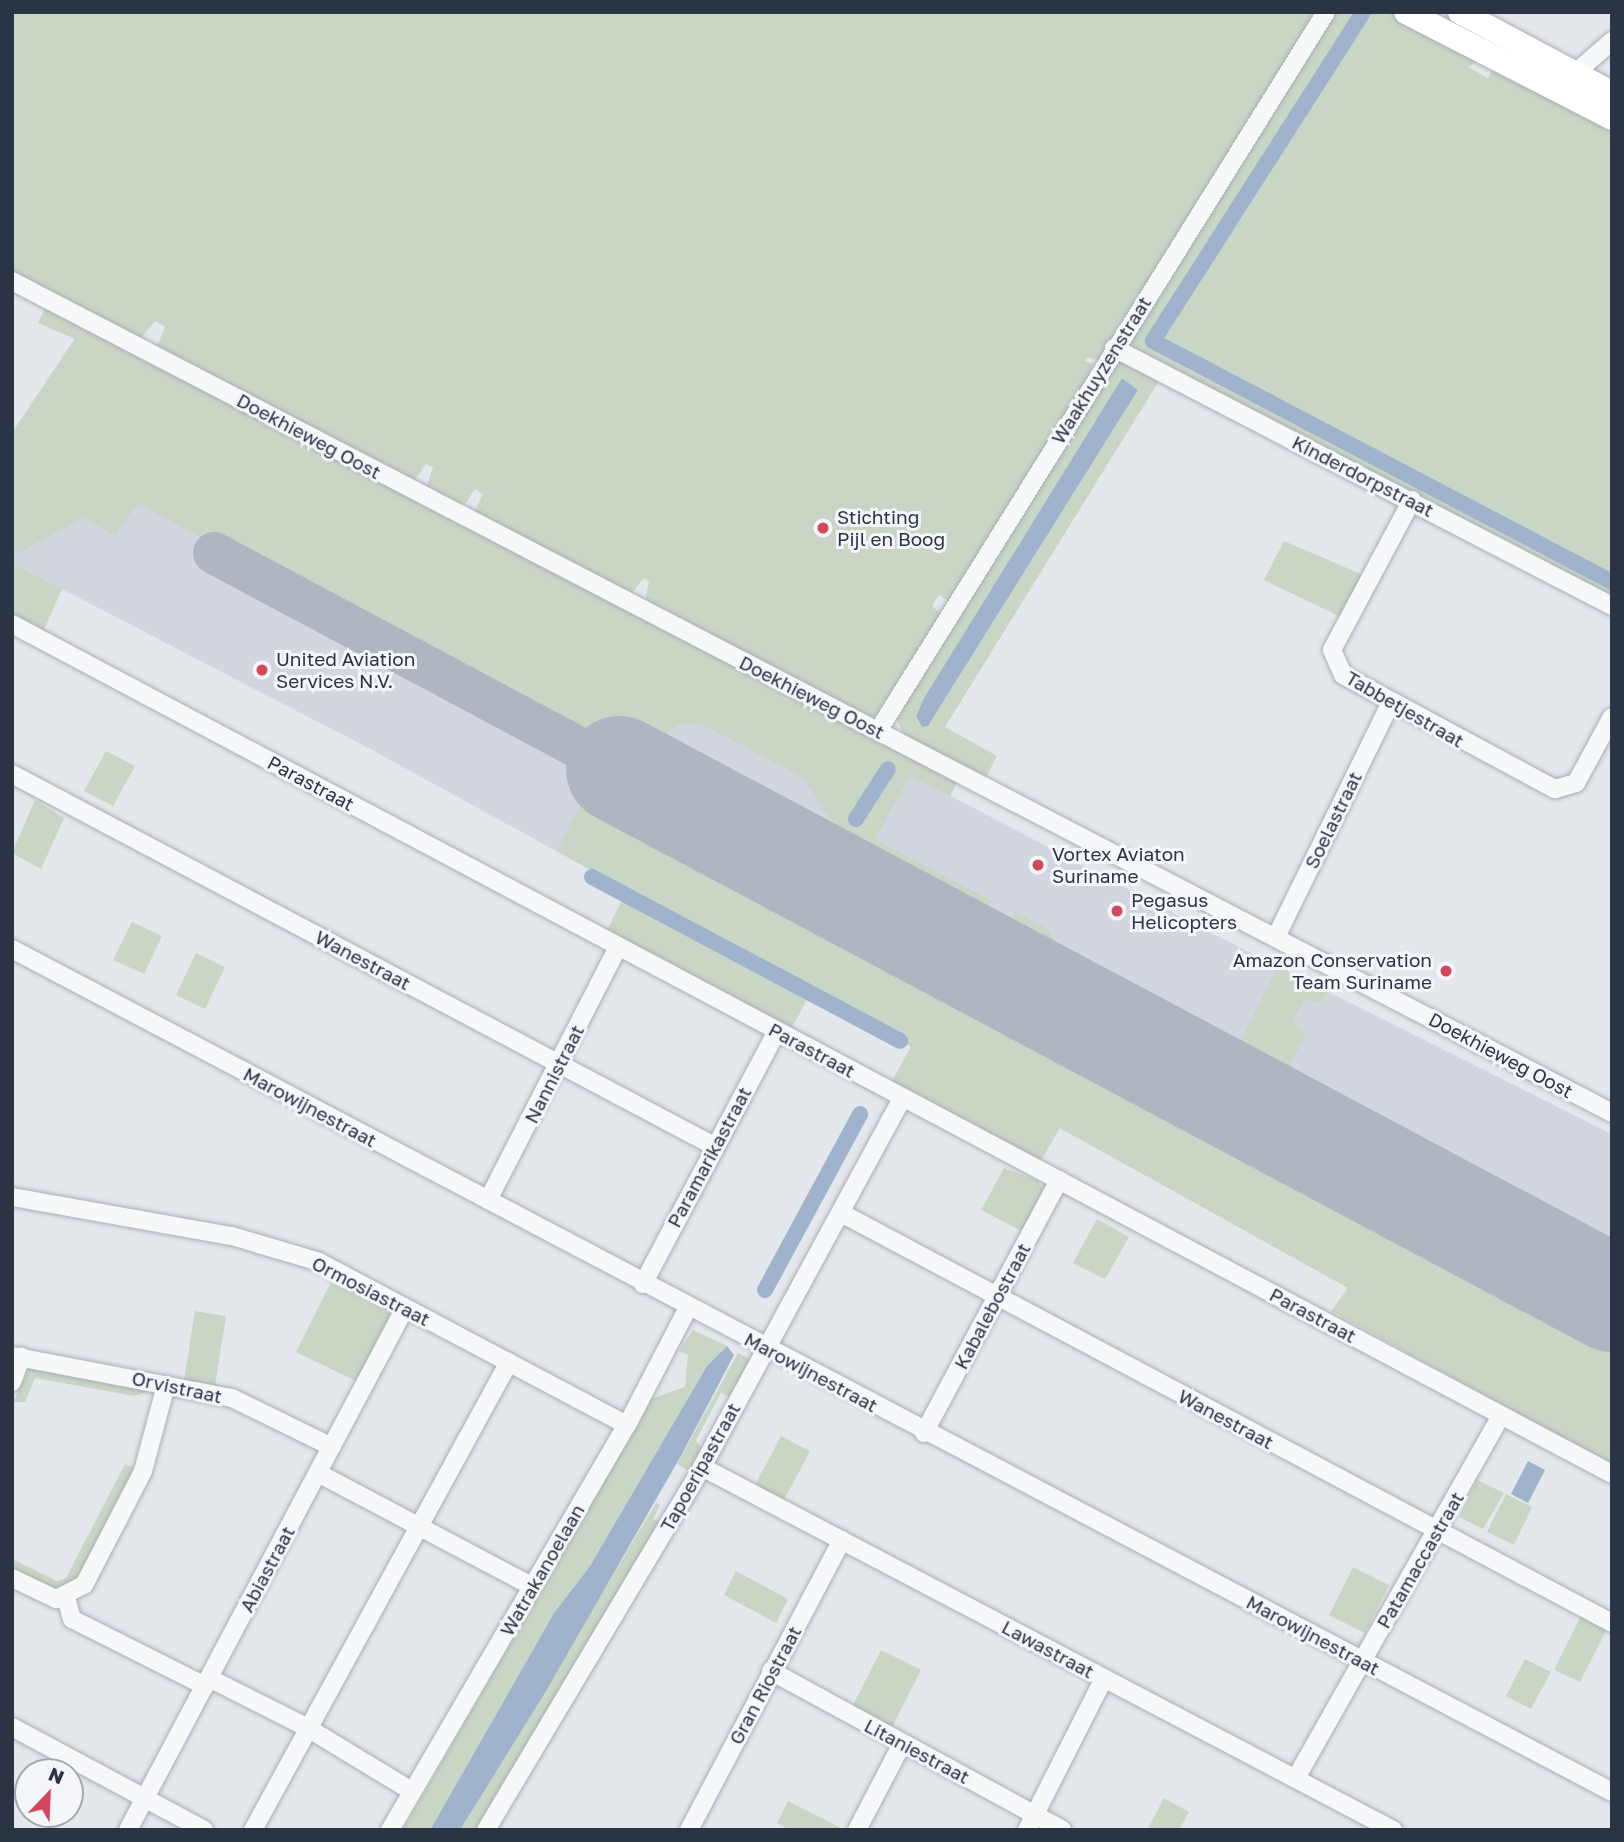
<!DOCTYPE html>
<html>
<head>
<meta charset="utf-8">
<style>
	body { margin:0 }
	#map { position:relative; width:1624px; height:1842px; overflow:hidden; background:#e4e7ec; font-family:"Golos Text",sans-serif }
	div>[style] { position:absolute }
	.built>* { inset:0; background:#d2d6de }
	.green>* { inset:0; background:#c9d6c5 }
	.water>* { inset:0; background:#9fb4cc }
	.canal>* { height:16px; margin:-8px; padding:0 8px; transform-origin:8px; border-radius:8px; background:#9fb4cc }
	.taxiway>* { height:42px; margin:-21px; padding:0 21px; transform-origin:21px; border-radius:21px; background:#b0b6c1 }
	.runway>* { height:107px; margin:-53.5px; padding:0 53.5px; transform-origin:53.5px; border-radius:53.5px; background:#b0b6c1 }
	.roads { filter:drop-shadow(0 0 2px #a9aeb7) drop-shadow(0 0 2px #a9aeb7) }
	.minor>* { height:18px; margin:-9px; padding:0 9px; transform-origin:9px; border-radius:9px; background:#f7f8fa }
	.secondary>* { height:24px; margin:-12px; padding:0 12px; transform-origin:12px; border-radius:12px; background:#fff }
	.dots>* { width:19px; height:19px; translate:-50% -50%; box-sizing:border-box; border:4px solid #f4f6f9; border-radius:50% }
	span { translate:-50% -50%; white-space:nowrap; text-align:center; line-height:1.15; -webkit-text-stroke:6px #f4f6f9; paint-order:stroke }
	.street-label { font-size:19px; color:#2b3445 }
	.poi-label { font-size:19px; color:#2b3445 }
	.left { translate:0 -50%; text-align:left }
	.right { translate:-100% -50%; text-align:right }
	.frame { position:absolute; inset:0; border:14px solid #2b3445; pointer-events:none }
	.north { position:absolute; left:14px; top:1758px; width:70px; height:70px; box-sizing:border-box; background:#f4f6f9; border:2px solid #a4a8b1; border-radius:50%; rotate:23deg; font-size:19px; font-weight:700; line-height:28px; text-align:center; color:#2b3445 }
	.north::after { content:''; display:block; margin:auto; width:24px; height:32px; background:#d1495b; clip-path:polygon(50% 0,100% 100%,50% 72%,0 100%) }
</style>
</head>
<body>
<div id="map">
	<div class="built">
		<div style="clip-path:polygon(77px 335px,1211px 933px,1612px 1134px,1612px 1432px,376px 752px,12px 563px,12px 433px)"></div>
	</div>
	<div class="green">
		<div style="clip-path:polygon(1316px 12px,1100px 361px,1088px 357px,1085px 361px,1094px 364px,1088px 374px,1091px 377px,952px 603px,939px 595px,932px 606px,942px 614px,875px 716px,869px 717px,645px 602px,649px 581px,644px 578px,630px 595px,474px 512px,483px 494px,475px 489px,466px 503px,455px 505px,426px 489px,433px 467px,426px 464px,413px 482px,156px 349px,165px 327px,155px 321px,139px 340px,12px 274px,13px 12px)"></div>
		<div style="clip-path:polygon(1335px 12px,1392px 12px,1476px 55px,1478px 61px,1468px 67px,1488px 78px,1494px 65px,1612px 127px,1612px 597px,1133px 348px,1130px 339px)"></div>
		<div style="clip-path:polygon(46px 306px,959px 780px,950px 796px,910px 776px,875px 839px,992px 901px,975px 931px,861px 867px,804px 778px,711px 729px,695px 723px,677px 725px,641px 754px,613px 746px,303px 578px,296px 589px,137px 503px,115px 536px,84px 518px,12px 556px,12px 433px,75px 339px,38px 323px)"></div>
		<div style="clip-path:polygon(evenodd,1119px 361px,1159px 381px,945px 727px,997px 756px,985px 779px,905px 738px,896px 717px,1119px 361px,1122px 378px,1138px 390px,928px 726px,922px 727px,916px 716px,924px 698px,1122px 378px)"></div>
		<div style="clip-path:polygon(1284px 541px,1363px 575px,1341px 617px,1264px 580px)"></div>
		<div style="clip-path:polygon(12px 563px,62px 589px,42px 634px,12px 618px)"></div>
		<div style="clip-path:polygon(106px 751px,135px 766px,113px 806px,84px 791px)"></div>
		<div style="clip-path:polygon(584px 798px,1612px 1347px,1612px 1465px,1331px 1311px,1348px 1288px,1060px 1128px,1040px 1162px,890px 1084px,911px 1047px,811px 992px,790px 1031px,605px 934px,627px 890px,557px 851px)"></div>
		<div style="clip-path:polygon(35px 800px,64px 818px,41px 869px,12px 853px)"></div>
		<div style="clip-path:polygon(1015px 912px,1048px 929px,1067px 962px,1063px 978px,998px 942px)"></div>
		<div style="clip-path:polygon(132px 922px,162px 936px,144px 974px,113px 960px)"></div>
		<div style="clip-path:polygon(196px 953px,225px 967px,205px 1009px,176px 995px)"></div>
		<div style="clip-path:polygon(1278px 966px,1327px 991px,1321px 1003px,1304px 1000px,1293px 1020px,1305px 1037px,1278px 1087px,1230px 1062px)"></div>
		<div style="clip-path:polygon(1004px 1168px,1038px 1181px,1043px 1189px,1024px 1232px,981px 1210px)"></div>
		<div style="clip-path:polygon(1097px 1219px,1129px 1237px,1105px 1279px,1073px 1263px)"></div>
		<div style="clip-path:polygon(332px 1280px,365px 1293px,389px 1314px,390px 1322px,358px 1382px,296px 1352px)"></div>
		<div style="clip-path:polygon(195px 1311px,226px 1316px,215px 1385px,184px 1380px)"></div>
		<div style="clip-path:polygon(693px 1330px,727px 1346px,707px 1366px,590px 1566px,554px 1613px,430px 1830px,403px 1830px,651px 1399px,685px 1387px,688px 1355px,679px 1351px)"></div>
		<div style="clip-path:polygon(738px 1353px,752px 1360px,732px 1398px,721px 1393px,696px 1440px,703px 1450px,690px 1472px,677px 1464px)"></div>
		<div style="clip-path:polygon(29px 1368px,151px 1391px,134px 1396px,35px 1378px,25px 1402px,13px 1402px)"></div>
		<div style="clip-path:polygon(781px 1436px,810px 1451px,784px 1500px,755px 1485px)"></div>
		<div style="clip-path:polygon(125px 1464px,136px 1469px,80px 1579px,56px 1591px,12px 1571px,12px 1559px,57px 1581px,66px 1578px)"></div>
		<div style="clip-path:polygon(1477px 1480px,1504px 1493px,1483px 1529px,1459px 1517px)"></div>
		<div style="clip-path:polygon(1506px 1494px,1532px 1507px,1514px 1545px,1487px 1532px)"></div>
		<div style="clip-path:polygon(656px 1503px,660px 1505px,653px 1519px,662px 1523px,479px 1830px,460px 1830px)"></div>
		<div style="clip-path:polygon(1353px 1567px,1389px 1585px,1365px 1633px,1329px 1615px)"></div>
		<div style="clip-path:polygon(736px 1571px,788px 1599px,776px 1623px,724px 1595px)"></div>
		<div style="clip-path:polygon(1582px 1614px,1608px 1627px,1580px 1682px,1554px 1670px)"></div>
		<div style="clip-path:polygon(881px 1650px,921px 1670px,891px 1729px,852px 1707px)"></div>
		<div style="clip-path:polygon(1525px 1659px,1551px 1672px,1531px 1709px,1506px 1696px)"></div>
		<div style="clip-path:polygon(1164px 1798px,1189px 1812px,1179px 1830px,1147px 1830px)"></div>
		<div style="clip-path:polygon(788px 1801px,841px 1828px,840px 1830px,790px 1830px,777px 1823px)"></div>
	</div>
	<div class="water">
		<div style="clip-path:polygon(1122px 378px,1138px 390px,928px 726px,922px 727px,916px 716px,924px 698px)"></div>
		<div style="clip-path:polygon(727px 1346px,734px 1355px,682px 1454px,546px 1691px,460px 1830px,430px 1830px,554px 1613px,590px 1566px,707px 1366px)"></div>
		<div style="clip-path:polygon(1528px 1461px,1545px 1470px,1528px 1503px,1511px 1494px)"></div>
	</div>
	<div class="canal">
		<div style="left:1362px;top:14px;width:388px;rotate:122.6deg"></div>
		<div style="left:1153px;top:341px;width:518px;rotate:27.7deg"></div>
		<div style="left:856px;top:819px;width:59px;rotate:-57.4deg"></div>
		<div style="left:592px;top:877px;width:349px;rotate:28deg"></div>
		<div style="left:765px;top:1290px;width:200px;rotate:-61.6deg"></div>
	</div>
	<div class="taxiway">
		<div style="left:214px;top:553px;width:459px;rotate:28.1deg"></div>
	</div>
	<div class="runway">
		<div style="left:619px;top:769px;width:1125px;rotate:28.05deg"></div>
	</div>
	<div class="roads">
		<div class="minor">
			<div style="left:1567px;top:80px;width:60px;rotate:-40.9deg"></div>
			<div style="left:12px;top:281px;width:1803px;rotate:27.47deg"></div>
			<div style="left:1114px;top:348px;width:561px;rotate:27.39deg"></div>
			<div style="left:1412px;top:500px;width:170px;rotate:118.1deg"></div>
			<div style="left:1332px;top:650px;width:27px;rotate:66deg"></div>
			<div style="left:1343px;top:675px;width:241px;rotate:28.3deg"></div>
			<div style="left:1555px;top:789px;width:22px;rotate:-16deg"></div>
			<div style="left:1576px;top:783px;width:75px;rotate:-61.4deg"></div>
			<div style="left:12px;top:624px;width:1812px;rotate:27.98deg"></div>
			<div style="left:878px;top:731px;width:847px;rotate:-58.07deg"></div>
			<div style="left:12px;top:774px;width:794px;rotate:27.92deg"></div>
			<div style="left:1276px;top:937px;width:262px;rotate:-63.9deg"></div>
			<div style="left:12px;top:949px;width:1808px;rotate:27.78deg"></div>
			<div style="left:12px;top:1197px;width:223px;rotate:10.1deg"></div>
			<div style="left:232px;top:1236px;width:91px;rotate:16.6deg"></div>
			<div style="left:319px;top:1262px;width:348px;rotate:27.9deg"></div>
			<div style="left:488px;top:1200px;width:284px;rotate:-62.8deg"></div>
			<div style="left:841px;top:1213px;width:873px;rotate:28deg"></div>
			<div style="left:643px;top:1284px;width:286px;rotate:-62.1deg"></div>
			<div style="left:12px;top:1356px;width:224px;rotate:10.8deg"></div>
			<div style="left:232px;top:1398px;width:111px;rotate:26.1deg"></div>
			<div style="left:12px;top:1382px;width:27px;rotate:-70deg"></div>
			<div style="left:924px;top:1433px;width:287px;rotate:-61.9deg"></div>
			<div style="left:702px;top:1467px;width:781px;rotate:27.71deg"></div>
			<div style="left:318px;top:1473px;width:243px;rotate:27.9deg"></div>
			<div style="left:12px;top:1578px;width:49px;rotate:25.5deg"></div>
			<div style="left:56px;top:1599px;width:31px;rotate:-27deg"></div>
			<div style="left:84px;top:1585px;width:128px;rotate:-62.6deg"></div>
			<div style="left:143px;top:1471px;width:89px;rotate:-75deg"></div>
			<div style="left:66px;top:1598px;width:22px;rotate:74deg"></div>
			<div style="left:72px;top:1619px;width:149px;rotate:26.7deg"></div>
			<div style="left:771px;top:1671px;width:332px;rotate:28.6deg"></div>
			<div style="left:209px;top:1678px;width:109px;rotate:26.8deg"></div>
			<div style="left:306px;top:1727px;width:122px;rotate:31.2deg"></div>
			<div style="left:12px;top:1727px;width:218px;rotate:28.2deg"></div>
			<div style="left:1296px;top:1778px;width:416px;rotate:-60.5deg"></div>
			<div style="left:128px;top:1830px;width:591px;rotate:-62.05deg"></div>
			<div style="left:253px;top:1830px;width:533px;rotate:-61.32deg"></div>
			<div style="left:390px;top:1830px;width:469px;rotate:-59.7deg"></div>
			<div style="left:627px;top:1425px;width:132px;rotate:-62.5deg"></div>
			<div style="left:486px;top:1830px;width:422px;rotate:-59.2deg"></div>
			<div style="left:702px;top:1467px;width:420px;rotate:-61.5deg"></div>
			<div style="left:689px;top:1830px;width:328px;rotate:-62.2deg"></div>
			<div style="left:857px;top:1830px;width:97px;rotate:-62.4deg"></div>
			<div style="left:1027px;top:1830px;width:170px;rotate:-63.1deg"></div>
		</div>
		<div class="secondary">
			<div style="left:1406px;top:12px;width:232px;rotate:27.2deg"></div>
			<div style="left:1460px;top:12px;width:172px;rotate:28.1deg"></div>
		</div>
	</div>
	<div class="dots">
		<div style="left:823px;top:528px;background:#d1495b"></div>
		<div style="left:262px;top:670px;background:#d1495b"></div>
		<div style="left:1038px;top:865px;background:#d1495b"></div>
		<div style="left:1117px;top:911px;background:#d1495b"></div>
		<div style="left:1446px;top:971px;background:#d1495b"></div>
	</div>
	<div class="street-label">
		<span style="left:1101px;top:370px;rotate:-58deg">Waakhuyzenstraat</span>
		<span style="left:309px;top:436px;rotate:28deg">Doekhieweg Oost</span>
		<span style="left:1363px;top:476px;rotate:27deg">Kinderdorpstraat</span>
		<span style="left:812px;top:697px;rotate:27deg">Doekhieweg Oost</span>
		<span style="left:1405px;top:709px;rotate:30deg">Tabbetjestraat</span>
		<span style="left:311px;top:783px;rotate:28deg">Parastraat</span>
		<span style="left:1333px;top:820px;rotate:-64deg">Soelastraat</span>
		<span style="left:363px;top:960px;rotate:28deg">Wanestraat</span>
		<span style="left:812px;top:1050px;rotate:28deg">Parastraat</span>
		<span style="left:1501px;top:1055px;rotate:28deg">Doekhieweg Oost</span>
		<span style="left:554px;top:1074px;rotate:-63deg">Nannistraat</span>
		<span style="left:310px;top:1107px;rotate:28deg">Marowijnestraat</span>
		<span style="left:709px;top:1157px;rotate:-62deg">Paramarikastraat</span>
		<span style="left:371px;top:1291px;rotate:27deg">Ormosiastraat</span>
		<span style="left:992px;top:1306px;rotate:-62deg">Kabalebostraat</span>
		<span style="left:1313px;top:1315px;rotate:28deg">Parastraat</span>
		<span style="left:811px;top:1372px;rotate:28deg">Marowijnestraat</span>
		<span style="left:177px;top:1387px;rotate:12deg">Orvistraat</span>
		<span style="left:1226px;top:1419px;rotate:28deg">Wanestraat</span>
		<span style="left:700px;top:1467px;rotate:-61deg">Tapoeripastraat</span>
		<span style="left:1420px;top:1560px;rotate:-60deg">Patamaccastraat</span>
		<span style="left:267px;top:1569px;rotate:-62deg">Abiastraat</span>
		<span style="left:542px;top:1570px;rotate:-60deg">Watrakanoelaan</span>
		<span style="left:1313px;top:1635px;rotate:28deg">Marowijnestraat</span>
		<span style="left:1048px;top:1649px;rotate:28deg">Lawastraat</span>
		<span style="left:765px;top:1685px;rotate:-62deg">Gran Riostraat</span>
		<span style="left:917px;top:1751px;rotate:28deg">Litaniestraat</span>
	</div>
	<div class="poi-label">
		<span class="left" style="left:837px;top:528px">Stichting<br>Pijl en Boog</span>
		<span class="left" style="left:276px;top:670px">United Aviation<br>Services N.V.</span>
		<span class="left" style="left:1052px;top:865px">Vortex Aviaton<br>Suriname</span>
		<span class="left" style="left:1131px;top:911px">Pegasus<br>Helicopters</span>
		<span class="right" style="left:1432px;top:971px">Amazon Conservation<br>Team Suriname</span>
	</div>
	<div class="frame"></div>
	<div class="north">N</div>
</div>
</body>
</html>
